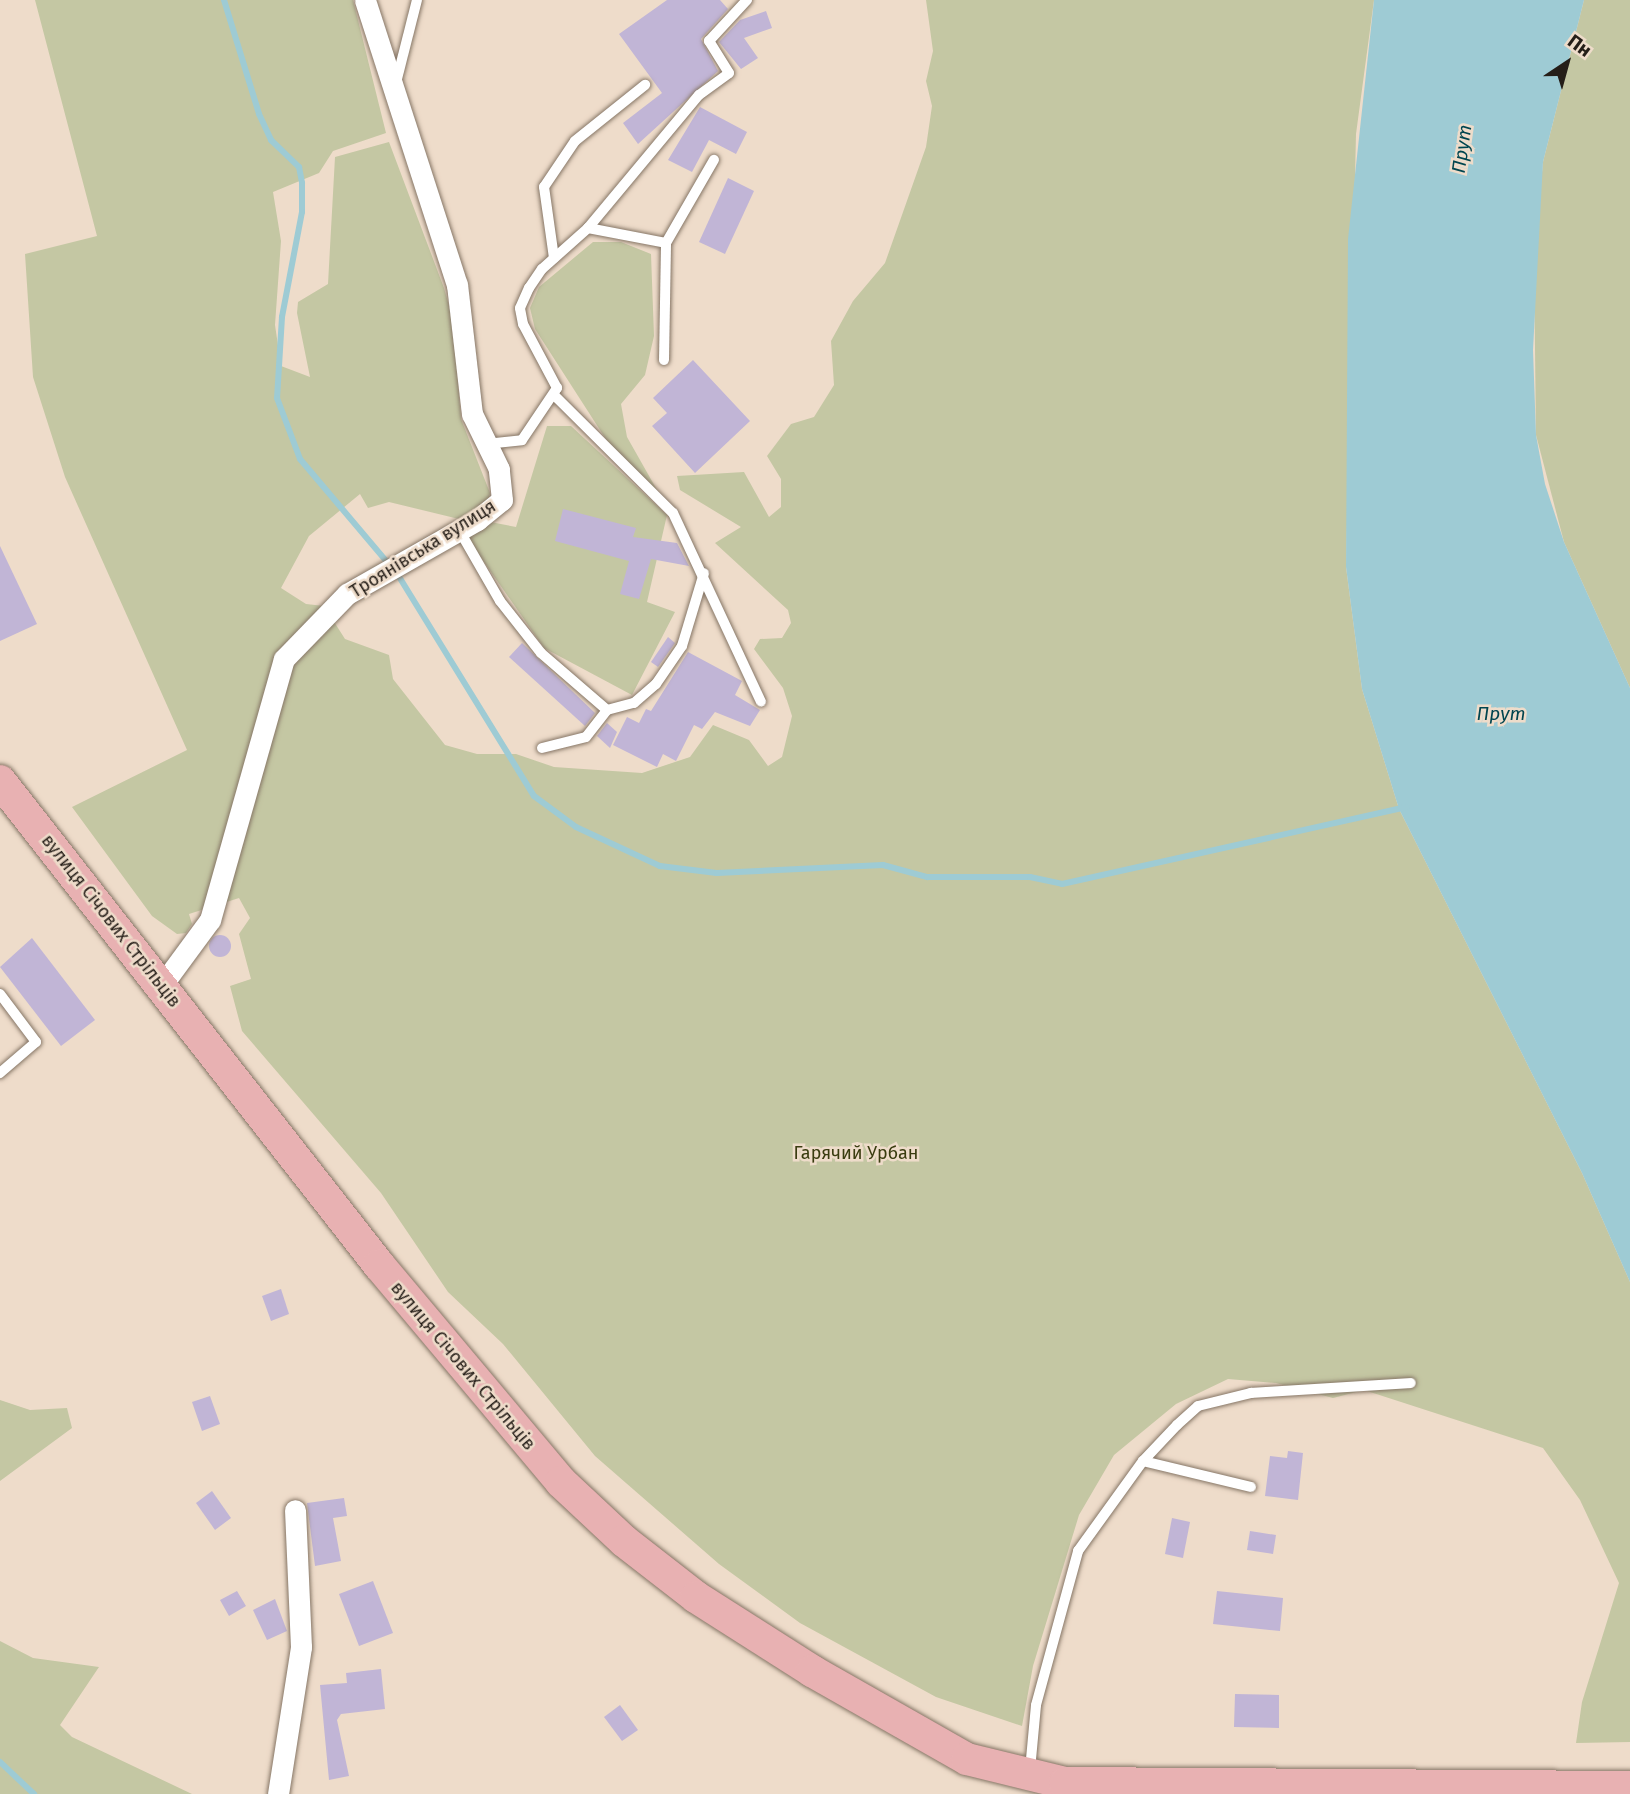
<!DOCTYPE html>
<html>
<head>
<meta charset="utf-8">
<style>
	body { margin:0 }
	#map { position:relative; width:1630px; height:1794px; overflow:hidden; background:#eedcca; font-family:"Fira Sans",sans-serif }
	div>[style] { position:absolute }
	.green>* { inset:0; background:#c4c7a3 }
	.water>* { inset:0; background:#9ecbd4 }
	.stream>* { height:6px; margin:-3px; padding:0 3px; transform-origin:3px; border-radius:3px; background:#9ecbd4 }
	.building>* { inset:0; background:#c1b5d6 }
	.round { border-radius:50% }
	.roads { filter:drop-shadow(0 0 2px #867666) drop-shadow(0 0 2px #867666) }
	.lane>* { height:10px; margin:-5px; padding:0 5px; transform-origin:5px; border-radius:5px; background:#fff }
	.street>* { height:21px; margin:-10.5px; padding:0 10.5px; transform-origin:10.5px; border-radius:10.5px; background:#fff }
	.primary>* { height:32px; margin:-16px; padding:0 16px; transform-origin:16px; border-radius:16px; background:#e8b1b2 }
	span { translate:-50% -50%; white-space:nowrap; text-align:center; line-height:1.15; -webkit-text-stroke:5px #eedcca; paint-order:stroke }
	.street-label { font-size:18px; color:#251e18 }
	.park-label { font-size:18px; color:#3a3c10 }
	.water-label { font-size:19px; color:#00454f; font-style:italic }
	.north { position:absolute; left:1532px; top:28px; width:70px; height:70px; -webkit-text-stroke:5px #eedcca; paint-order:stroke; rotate:36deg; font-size:19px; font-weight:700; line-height:28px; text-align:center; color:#251e18 }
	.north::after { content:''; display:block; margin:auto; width:24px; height:32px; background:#251e18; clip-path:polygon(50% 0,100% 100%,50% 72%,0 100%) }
</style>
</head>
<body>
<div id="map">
	<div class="green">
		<div style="clip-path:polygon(35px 0,353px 0,386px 133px,333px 151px,319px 173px,273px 192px,281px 241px,275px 325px,281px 366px,310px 377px,297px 313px,298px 302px,328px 284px,335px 157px,389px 142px,444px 288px,453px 320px,461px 419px,490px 493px,488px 501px,459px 519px,389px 502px,368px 508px,360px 494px,309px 536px,281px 588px,306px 604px,324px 606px,345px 639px,389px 655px,393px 679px,445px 745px,477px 754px,516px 754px,554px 767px,642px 773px,690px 757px,713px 725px,749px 740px,768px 766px,782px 757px,792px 716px,783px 688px,754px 649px,760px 639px,782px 638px,791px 623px,788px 610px,715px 543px,741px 527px,680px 490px,677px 476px,744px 472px,769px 517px,781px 507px,781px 479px,767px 456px,791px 424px,814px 417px,834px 385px,831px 341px,853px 301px,885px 263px,926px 147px,932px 106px,926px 81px,933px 51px,926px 0,1374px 0,1356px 134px,1346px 567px,1362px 689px,1399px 809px,1582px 1173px,1630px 1282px,1630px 1742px,1576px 1743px,1582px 1702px,1619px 1583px,1580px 1500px,1543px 1448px,1364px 1390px,1333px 1398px,1276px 1383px,1228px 1379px,1176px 1404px,1114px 1455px,1079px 1515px,1033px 1666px,1022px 1726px,936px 1697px,800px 1623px,719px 1564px,595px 1456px,503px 1344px,448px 1292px,381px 1193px,242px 1031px,230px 986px,251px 979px,239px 934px,250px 918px,239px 898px,189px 914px,192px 924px,186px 933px,177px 934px,152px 916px,72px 807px,187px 750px,65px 477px,33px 377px,25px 254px,97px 236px)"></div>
		<div style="clip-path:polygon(1584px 0,1630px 0,1630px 688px,1564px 542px,1536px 435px,1534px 260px,1543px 162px)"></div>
		<div style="clip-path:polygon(593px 242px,621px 242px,651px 254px,654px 336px,645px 375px,621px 404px,627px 437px,657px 490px,609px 444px,535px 329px,530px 308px,539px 287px)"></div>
		<div style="clip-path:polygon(547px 426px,571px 426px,667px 515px,647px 602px,675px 612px,632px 695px,544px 648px,468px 539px,485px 521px,516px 527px)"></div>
		<div style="clip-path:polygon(0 1400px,30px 1410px,67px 1408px,72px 1428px,0 1481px)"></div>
		<div style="clip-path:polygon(0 1641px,33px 1658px,99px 1667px,60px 1725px,72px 1737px,192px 1794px,0 1794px)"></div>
	</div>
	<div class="water">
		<div style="clip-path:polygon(1374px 0,1584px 0,1543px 162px,1533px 350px,1536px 435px,1545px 484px,1564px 542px,1630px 688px,1630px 1282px,1582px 1173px,1399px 809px,1362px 689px,1346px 567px,1348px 239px)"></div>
	</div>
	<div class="stream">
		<div style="left:224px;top:0;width:119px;rotate:72.9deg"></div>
		<div style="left:259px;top:114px;width:29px;rotate:65deg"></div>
		<div style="left:271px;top:140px;width:39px;rotate:44deg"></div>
		<div style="left:299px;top:167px;width:16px;rotate:79deg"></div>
		<div style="left:302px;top:183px;width:29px;rotate:90deg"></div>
		<div style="left:302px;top:212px;width:107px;rotate:100.8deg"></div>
		<div style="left:282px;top:317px;width:81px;rotate:93.5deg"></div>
		<div style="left:277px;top:398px;width:65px;rotate:69.3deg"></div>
		<div style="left:300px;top:459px;width:152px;rotate:49.8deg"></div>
		<div style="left:398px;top:575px;width:259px;rotate:58.4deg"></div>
		<div style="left:534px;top:796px;width:52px;rotate:36.4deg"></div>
		<div style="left:576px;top:827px;width:93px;rotate:24.9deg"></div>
		<div style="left:660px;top:866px;width:57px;rotate:7deg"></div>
		<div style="left:717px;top:873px;width:166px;rotate:-2.8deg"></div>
		<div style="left:883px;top:865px;width:46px;rotate:15.3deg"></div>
		<div style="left:927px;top:877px;width:103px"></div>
		<div style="left:1030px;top:877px;width:33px;rotate:12deg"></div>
		<div style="left:1062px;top:884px;width:353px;rotate:-12.6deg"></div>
		<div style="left:0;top:1762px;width:47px;rotate:43.3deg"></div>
	</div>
	<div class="building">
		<div style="clip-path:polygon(667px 0,720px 0,728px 9px,701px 39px,718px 71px,638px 144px,623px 123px,662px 93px,619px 34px)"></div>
		<div style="clip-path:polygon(766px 11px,772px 28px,744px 38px,758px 58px,741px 69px,719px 42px,740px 20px)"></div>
		<div style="clip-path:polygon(700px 107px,747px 132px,736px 154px,709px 140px,692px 172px,668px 160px)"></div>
		<div style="clip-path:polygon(728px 178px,754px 191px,725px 254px,699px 242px)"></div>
		<div style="clip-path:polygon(693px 360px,750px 421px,695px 473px,652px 426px,667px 413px,653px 398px)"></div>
		<div style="clip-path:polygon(563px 509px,636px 528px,633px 537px,677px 543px,689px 566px,651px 559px,639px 599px,620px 594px,629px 561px,555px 541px)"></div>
		<div style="clip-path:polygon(0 546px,37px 624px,0 641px)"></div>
		<div style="clip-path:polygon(668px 637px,675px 643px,658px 667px,651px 662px)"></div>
		<div style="clip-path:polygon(522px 643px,595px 713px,585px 726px,509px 657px)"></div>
		<div style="clip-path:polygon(688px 652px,742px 681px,735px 695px,760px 710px,750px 726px,715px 712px,702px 729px,694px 725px,676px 761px,663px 754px,657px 767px,613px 745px,627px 717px,639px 723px,646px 709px,651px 711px)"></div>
		<div style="clip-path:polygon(607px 723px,617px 732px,610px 748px,597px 736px)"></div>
		<div class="round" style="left:209px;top:935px;width:22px;height:22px"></div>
		<div style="clip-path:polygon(32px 938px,95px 1020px,61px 1046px,0 967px)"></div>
		<div style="clip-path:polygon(281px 1289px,289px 1314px,271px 1321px,262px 1296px)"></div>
		<div style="clip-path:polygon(210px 1396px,220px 1424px,202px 1431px,192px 1402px)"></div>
		<div style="clip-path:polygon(1288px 1451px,1303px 1453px,1298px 1500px,1265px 1496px,1270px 1456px,1287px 1458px)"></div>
		<div style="clip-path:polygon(212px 1491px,231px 1518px,215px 1530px,196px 1503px)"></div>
		<div style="clip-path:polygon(344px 1498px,347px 1516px,333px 1518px,341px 1561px,315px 1566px,307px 1503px)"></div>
		<div style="clip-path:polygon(1172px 1518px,1190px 1522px,1183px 1558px,1165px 1554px)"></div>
		<div style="clip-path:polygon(1250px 1531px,1276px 1535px,1273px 1554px,1247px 1550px)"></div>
		<div style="clip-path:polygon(373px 1581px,393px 1633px,359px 1646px,339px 1594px)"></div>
		<div style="clip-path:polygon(237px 1591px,246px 1606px,229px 1616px,220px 1600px)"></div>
		<div style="clip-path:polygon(1217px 1591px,1283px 1598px,1280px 1631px,1213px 1624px)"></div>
		<div style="clip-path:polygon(275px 1599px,287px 1631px,267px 1640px,253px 1610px)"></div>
		<div style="clip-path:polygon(381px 1669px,385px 1709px,341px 1714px,337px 1720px,349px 1776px,329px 1780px,320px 1685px,347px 1683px,346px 1673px)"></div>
		<div style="clip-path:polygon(1235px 1694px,1279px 1695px,1279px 1728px,1234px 1727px)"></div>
		<div style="clip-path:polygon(620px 1705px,638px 1730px,622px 1741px,604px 1717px)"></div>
	</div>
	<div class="roads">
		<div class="lane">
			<div style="left:396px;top:83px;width:86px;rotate:-75.8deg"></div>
			<div style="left:588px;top:228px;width:79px;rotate:10.9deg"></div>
			<div style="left:666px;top:243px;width:96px;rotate:-60deg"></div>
			<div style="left:554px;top:258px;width:72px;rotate:-98deg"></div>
			<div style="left:544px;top:187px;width:55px;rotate:-56deg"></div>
			<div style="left:575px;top:141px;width:90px;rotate:-38.7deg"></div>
			<div style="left:664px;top:360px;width:117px;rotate:-89deg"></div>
			<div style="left:555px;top:396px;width:166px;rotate:44.8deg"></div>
			<div style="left:673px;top:513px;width:208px;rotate:65deg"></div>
			<div style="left:486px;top:444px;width:36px;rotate:-6deg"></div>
			<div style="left:522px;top:440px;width:63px;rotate:-56.1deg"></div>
			<div style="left:557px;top:388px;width:72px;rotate:-118deg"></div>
			<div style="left:523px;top:324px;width:16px;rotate:-101deg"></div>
			<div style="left:520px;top:308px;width:22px;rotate:-66deg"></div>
			<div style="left:529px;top:288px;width:23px;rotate:-56deg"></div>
			<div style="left:542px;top:269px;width:62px;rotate:-41.7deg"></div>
			<div style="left:588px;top:228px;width:173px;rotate:-50.2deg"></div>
			<div style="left:699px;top:95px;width:37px;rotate:-36deg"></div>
			<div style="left:729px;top:73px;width:38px;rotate:-122deg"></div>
			<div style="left:709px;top:41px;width:56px;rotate:-47.2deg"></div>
			<div style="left:458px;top:528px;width:84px;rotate:60.1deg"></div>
			<div style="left:500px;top:601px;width:66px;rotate:51.7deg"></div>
			<div style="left:541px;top:653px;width:87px;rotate:40.8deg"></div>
			<div style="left:542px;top:748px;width:45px;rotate:-14deg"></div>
			<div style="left:586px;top:737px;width:34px;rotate:-52deg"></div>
			<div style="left:607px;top:710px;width:28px;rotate:-15deg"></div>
			<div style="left:634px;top:703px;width:29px;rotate:-41deg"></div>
			<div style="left:656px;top:684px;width:46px;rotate:-55.6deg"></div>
			<div style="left:682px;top:646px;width:76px;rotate:-73.2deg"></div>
			<div style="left:0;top:994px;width:60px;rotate:53.1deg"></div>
			<div style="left:36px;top:1042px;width:48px;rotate:139.3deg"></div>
			<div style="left:1143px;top:1461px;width:111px;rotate:13.5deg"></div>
			<div style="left:1030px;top:1770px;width:65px;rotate:-84.7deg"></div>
			<div style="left:1036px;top:1705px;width:160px;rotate:-74.7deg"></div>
			<div style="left:1078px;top:1551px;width:111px;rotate:-54.2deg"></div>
			<div style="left:1143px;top:1461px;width:50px;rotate:-46.6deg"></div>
			<div style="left:1177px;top:1425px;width:28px;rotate:-42deg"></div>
			<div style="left:1198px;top:1406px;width:55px;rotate:-13.8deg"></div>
			<div style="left:1251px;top:1393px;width:160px;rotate:-3.6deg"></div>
		</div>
		<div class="street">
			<div style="left:162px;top:985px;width:81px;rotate:-53.6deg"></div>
			<div style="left:210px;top:920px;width:271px;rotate:-74.2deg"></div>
			<div style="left:284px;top:659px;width:91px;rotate:-45.9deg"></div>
			<div style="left:347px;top:594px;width:150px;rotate:-29.6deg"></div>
			<div style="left:477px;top:520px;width:32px;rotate:-39deg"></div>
			<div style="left:502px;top:500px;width:31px;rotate:-96deg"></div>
			<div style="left:499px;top:469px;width:61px;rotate:-116.1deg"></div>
			<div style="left:472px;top:414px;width:130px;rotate:-96.6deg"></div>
			<div style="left:457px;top:285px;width:299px;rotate:-107.9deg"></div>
			<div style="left:278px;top:1794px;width:149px;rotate:-81.1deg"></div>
			<div style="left:301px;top:1647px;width:137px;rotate:-92.5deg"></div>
		</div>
		<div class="primary">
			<div style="left:0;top:781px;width:615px;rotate:51.94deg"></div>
			<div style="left:379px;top:1265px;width:283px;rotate:50deg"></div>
			<div style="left:561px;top:1482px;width:86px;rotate:43.1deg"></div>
			<div style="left:624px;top:1541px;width:91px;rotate:37.9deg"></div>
			<div style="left:696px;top:1597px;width:138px;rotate:32.5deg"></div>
			<div style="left:812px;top:1671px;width:178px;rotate:29.6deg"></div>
			<div style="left:967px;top:1759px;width:101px;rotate:13.8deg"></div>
			<div style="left:1065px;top:1783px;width:565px;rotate:0.41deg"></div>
		</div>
	</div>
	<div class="street-label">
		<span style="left:423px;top:549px;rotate:-32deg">Троянівська вулиця</span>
		<span style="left:111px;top:921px;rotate:52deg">вулиця Січових Стрільців</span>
		<span style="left:463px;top:1366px;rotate:50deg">вулиця Січових Стрільців</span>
	</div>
	<div class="park-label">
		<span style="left:856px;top:1153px">Гарячий Урбан</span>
	</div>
	<div class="water-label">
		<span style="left:1462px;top:149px;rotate:-82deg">Прут</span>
		<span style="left:1501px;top:714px">Прут</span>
	</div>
	<div class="north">Пн</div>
</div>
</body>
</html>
